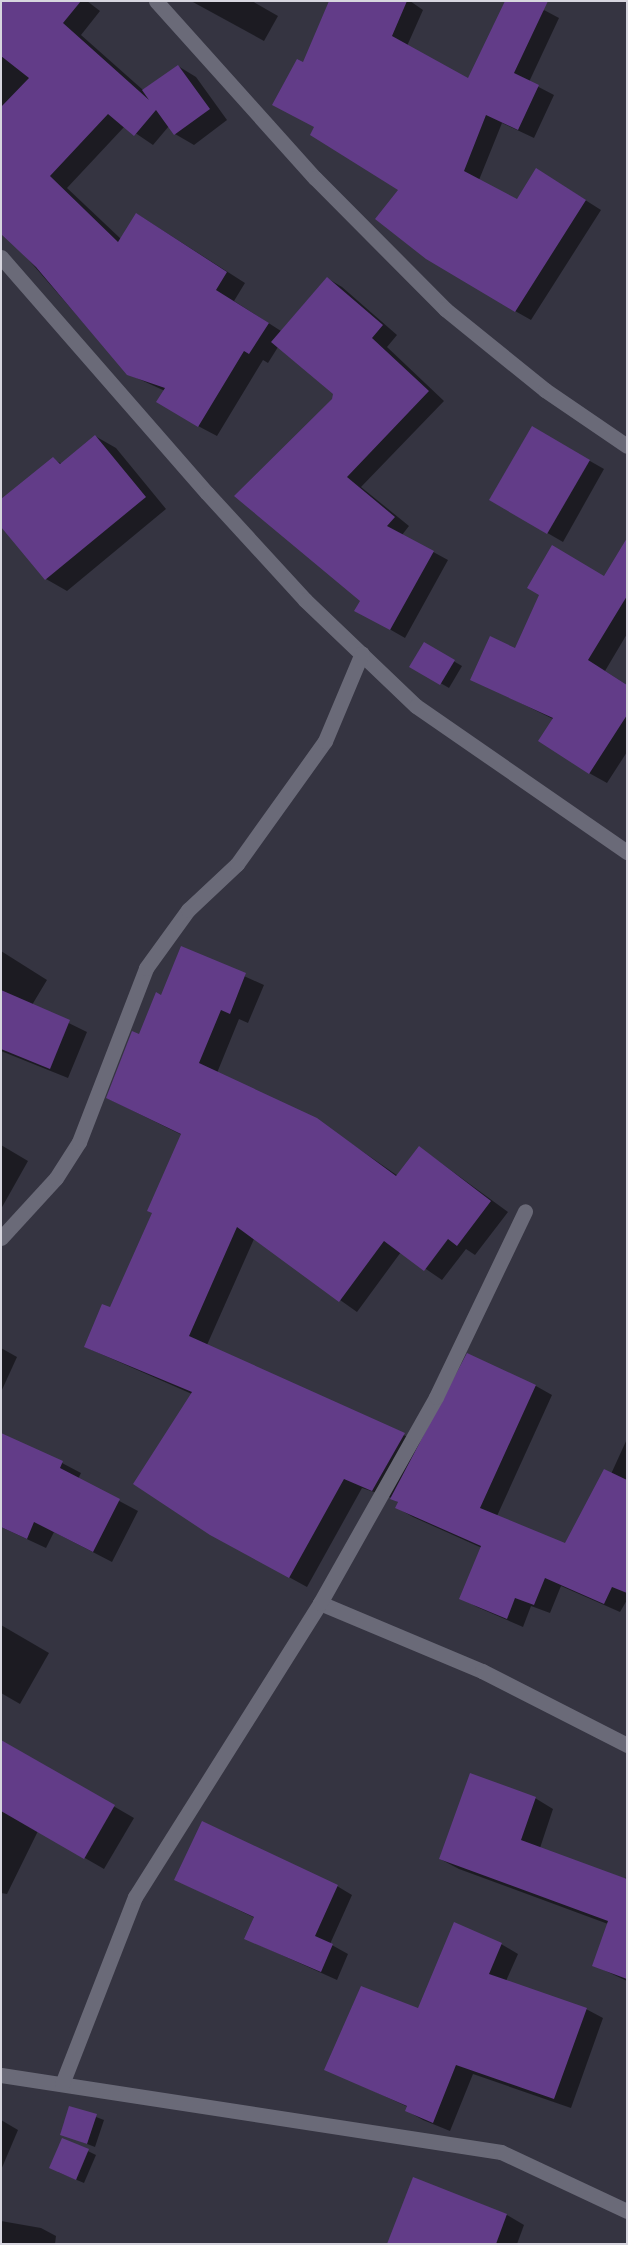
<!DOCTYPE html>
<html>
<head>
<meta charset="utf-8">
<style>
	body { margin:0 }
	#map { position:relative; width:628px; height:2245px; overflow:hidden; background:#353441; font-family:Literata,serif }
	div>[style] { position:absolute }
	.shadow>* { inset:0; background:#0007 }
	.building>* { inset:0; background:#623c88 }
	.minor>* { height:15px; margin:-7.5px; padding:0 7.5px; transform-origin:7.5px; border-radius:7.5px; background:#6a6a78 }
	span { translate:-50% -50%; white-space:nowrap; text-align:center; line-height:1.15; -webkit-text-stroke:4.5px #2b2a37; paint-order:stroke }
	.frame { position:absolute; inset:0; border:2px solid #d7d6df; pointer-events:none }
</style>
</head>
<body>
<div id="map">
	<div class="shadow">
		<div style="clip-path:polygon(1px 1px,87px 1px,100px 11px,81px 35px,143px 90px,178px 66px,196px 77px,227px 120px,194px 145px,175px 134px,169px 126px,153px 145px,125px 126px,67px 188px,121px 239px,137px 214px,245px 283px,234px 301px,281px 331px,327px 278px,342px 287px,397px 335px,387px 347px,444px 401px,361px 487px,409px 526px,402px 535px,448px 560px,405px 638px,356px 610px,361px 601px,334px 394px,278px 347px,268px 363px,263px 360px,217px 436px,198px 426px,165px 391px,128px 374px,1px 228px)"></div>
		<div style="clip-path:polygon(191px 1px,252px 1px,278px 16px,264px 41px)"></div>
		<div style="clip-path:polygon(331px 1px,410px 1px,423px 10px,407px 46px,469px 80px,544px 10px,559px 18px,529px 82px,554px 95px,534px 138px,502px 123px,479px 180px,517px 201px,552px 179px,601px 210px,531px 320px,515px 311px,400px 190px,316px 127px,303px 64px)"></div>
		<div style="clip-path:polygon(532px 428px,604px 469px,563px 542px,490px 500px)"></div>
		<div style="clip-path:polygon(95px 436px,116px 448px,166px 509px,67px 591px,46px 579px,53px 459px,62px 464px)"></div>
		<div style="clip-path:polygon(627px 540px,627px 634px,605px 671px,627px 685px,627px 752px,607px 783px,589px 773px,553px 719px,472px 679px,516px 650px,604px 578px)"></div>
		<div style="clip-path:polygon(424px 644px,462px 666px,449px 688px,411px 666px)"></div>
		<div style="clip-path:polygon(182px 948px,264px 985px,248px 1023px,239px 1019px,217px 1073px,317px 1120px,398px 1176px,419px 1147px,508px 1212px,475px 1255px,466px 1249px,442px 1280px,401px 1252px,357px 1312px,254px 1239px,207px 1345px,421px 1443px,468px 1355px,536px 1386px,552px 1395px,497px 1516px,565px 1545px,611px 1474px,627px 1439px,627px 1600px,620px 1612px,561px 1586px,550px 1613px,531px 1606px,523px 1627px,477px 1607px,461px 1598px,482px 1548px,413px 1517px,397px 1508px,399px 1503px,392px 1498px,362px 1488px,307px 1587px,230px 1545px,192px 1394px,85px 1347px,111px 1309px,154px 1213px,182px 1135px,107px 1098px,162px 996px)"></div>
		<div style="clip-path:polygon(1px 951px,47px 980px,32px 1005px,87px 1032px,68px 1078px,1px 1051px)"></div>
		<div style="clip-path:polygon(1px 1145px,28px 1161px,1px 1209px)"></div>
		<div style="clip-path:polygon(1px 1348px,17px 1357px,1px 1392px)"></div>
		<div style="clip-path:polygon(1px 1434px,62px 1463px,81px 1473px,78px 1479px,138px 1511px,112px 1562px,54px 1532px,46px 1548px,1px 1527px)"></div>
		<div style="clip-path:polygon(1px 1625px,49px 1653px,20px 1704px,1px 1693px)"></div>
		<div style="clip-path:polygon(6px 1744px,134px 1818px,104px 1869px,38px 1831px,7px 1894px,1px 1893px,1px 1751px)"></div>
		<div style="clip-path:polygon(535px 1798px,553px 1809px,540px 1848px,625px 1879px,627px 1875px,627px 1981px,593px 1965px,608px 1924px,459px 1869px,440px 1859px)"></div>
		<div style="clip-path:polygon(176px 1880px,337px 1886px,352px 1895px,330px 1944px,348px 1954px,337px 1980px,246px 1939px,255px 1918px)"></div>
		<div style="clip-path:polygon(501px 1944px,518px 1954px,506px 1981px,586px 2009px,603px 2018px,571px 2108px,473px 2074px,450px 2131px,423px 2120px,407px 2111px,408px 2107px,326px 2069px,419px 2009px)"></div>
		<div style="clip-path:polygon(70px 2107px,104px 2120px,95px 2147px,61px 2134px)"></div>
		<div style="clip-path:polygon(1px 2120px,18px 2130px,1px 2170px)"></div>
		<div style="clip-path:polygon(63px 2139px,96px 2155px,84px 2183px,58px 2172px)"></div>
		<div style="clip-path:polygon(413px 2179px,507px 2215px,524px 2225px,517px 2244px,388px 2244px)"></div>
		<div style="clip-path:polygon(1px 2221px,41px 2228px,56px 2236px,55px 2244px,1px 2244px)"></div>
	</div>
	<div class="building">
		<div style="clip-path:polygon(1px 1px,81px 1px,63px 23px,149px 100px,142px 90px,178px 65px,210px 109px,174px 135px,156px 110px,134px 136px,108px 114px,50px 176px,118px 242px,136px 213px,227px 272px,216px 290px,269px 323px,249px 354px,244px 351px,198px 427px,156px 402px,165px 388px,127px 375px,36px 267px,1px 234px,1px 107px,29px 78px,1px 56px)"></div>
		<div style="clip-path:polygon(329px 1px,407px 1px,392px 36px,468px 78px,505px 1px,548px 1px,514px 73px,539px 85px,518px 130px,486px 115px,464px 171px,517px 199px,536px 168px,586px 200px,515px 312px,426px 259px,375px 219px,398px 190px,310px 135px,314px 127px,272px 105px,297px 59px,303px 62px)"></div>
		<div style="clip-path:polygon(327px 277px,383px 325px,372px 338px,429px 391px,347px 477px,395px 517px,387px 526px,434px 551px,390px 630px,354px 611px,360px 601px,234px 496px,332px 399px,333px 394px,271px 342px)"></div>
		<div style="clip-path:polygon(532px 426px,590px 460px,547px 534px,489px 500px)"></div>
		<div style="clip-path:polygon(95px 435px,146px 497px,45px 580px,1px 527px,1px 499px,53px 457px,60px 464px)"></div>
		<div style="clip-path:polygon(627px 538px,627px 596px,588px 660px,627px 685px,627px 715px,589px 774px,538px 741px,553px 718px,470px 680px,490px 636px,515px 648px,539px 595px,527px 588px,552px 545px,604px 576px)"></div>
		<div style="clip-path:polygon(424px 642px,455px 660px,440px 685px,409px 667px)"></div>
		<div style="clip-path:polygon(181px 946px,246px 973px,230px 1014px,221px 1010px,199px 1063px,317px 1118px,396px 1176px,419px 1146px,491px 1201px,457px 1246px,448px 1239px,424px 1271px,384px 1241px,339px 1302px,237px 1227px,189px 1336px,405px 1433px,372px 1491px,344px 1479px,289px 1578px,210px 1535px,133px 1484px,192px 1392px,84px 1347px,102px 1304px,110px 1307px,152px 1213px,147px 1211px,181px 1134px,106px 1098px,132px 1031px,139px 1034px,156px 992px,161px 995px)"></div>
		<div style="clip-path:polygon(1px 990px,70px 1020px,50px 1069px,1px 1049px)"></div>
		<div style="clip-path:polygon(467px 1353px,536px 1385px,480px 1508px,565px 1543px,604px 1469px,627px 1480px,627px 1593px,612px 1587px,604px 1604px,545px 1578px,534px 1605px,515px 1598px,507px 1619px,459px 1599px,481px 1546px,395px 1508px,398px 1502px,390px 1499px)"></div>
		<div style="clip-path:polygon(1px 1433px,63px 1461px,60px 1468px,120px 1499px,93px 1552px,34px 1522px,27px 1539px,1px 1527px)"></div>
		<div style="clip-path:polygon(1px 1740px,115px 1805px,84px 1859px,1px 1811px)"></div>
		<div style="clip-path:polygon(470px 1773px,536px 1797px,521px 1840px,627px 1879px,627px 1979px,592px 1966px,608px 1921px,439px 1859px)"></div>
		<div style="clip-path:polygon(202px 1821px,338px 1885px,315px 1936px,333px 1944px,321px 1972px,244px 1939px,254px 1917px,174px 1880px)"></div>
		<div style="clip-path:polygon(454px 1922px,502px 1943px,489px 1974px,587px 2008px,554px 2099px,456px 2065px,433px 2123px,405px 2111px,407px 2106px,324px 2070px,361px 1986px,418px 2008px)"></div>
		<div style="clip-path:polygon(69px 2106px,97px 2114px,87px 2144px,60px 2135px)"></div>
		<div style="clip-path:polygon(62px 2138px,89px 2149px,76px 2180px,49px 2168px)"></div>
		<div style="clip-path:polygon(413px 2177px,507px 2214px,496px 2244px,387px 2244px)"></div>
	</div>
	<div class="minor">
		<div style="left:156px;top:1px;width:238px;rotate:48.1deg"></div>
		<div style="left:315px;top:178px;width:185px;rotate:45.2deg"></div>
		<div style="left:445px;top:309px;width:129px;rotate:39deg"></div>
		<div style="left:545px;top:390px;width:99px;rotate:34.3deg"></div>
		<div style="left:1px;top:257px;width:313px;rotate:48.9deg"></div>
		<div style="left:207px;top:493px;width:145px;rotate:47.5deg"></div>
		<div style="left:305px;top:600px;width:153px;rotate:43.7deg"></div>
		<div style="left:416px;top:706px;width:257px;rotate:34.7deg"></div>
		<div style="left:1px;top:1238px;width:81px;rotate:-47.5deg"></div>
		<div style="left:56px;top:1178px;width:43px;rotate:-57.4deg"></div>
		<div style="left:79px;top:1142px;width:186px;rotate:-68.9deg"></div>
		<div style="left:146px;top:968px;width:72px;rotate:-54.1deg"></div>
		<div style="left:188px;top:910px;width:67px;rotate:-43.2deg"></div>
		<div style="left:237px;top:864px;width:151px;rotate:-54.4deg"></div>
		<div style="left:325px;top:741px;width:95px;rotate:-67.2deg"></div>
		<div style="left:320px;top:1603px;width:176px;rotate:22.8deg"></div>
		<div style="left:482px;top:1671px;width:163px;rotate:27deg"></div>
		<div style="left:1px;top:2075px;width:506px;rotate:8.75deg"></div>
		<div style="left:501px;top:2152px;width:139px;rotate:25.1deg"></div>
		<div style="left:62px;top:2084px;width:201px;rotate:-68.7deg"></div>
		<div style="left:135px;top:1897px;width:347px;rotate:-57.8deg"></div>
		<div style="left:320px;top:1603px;width:236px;rotate:-60.6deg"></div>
		<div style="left:436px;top:1397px;width:206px;rotate:-64.4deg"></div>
	</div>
	<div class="frame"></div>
</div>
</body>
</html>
